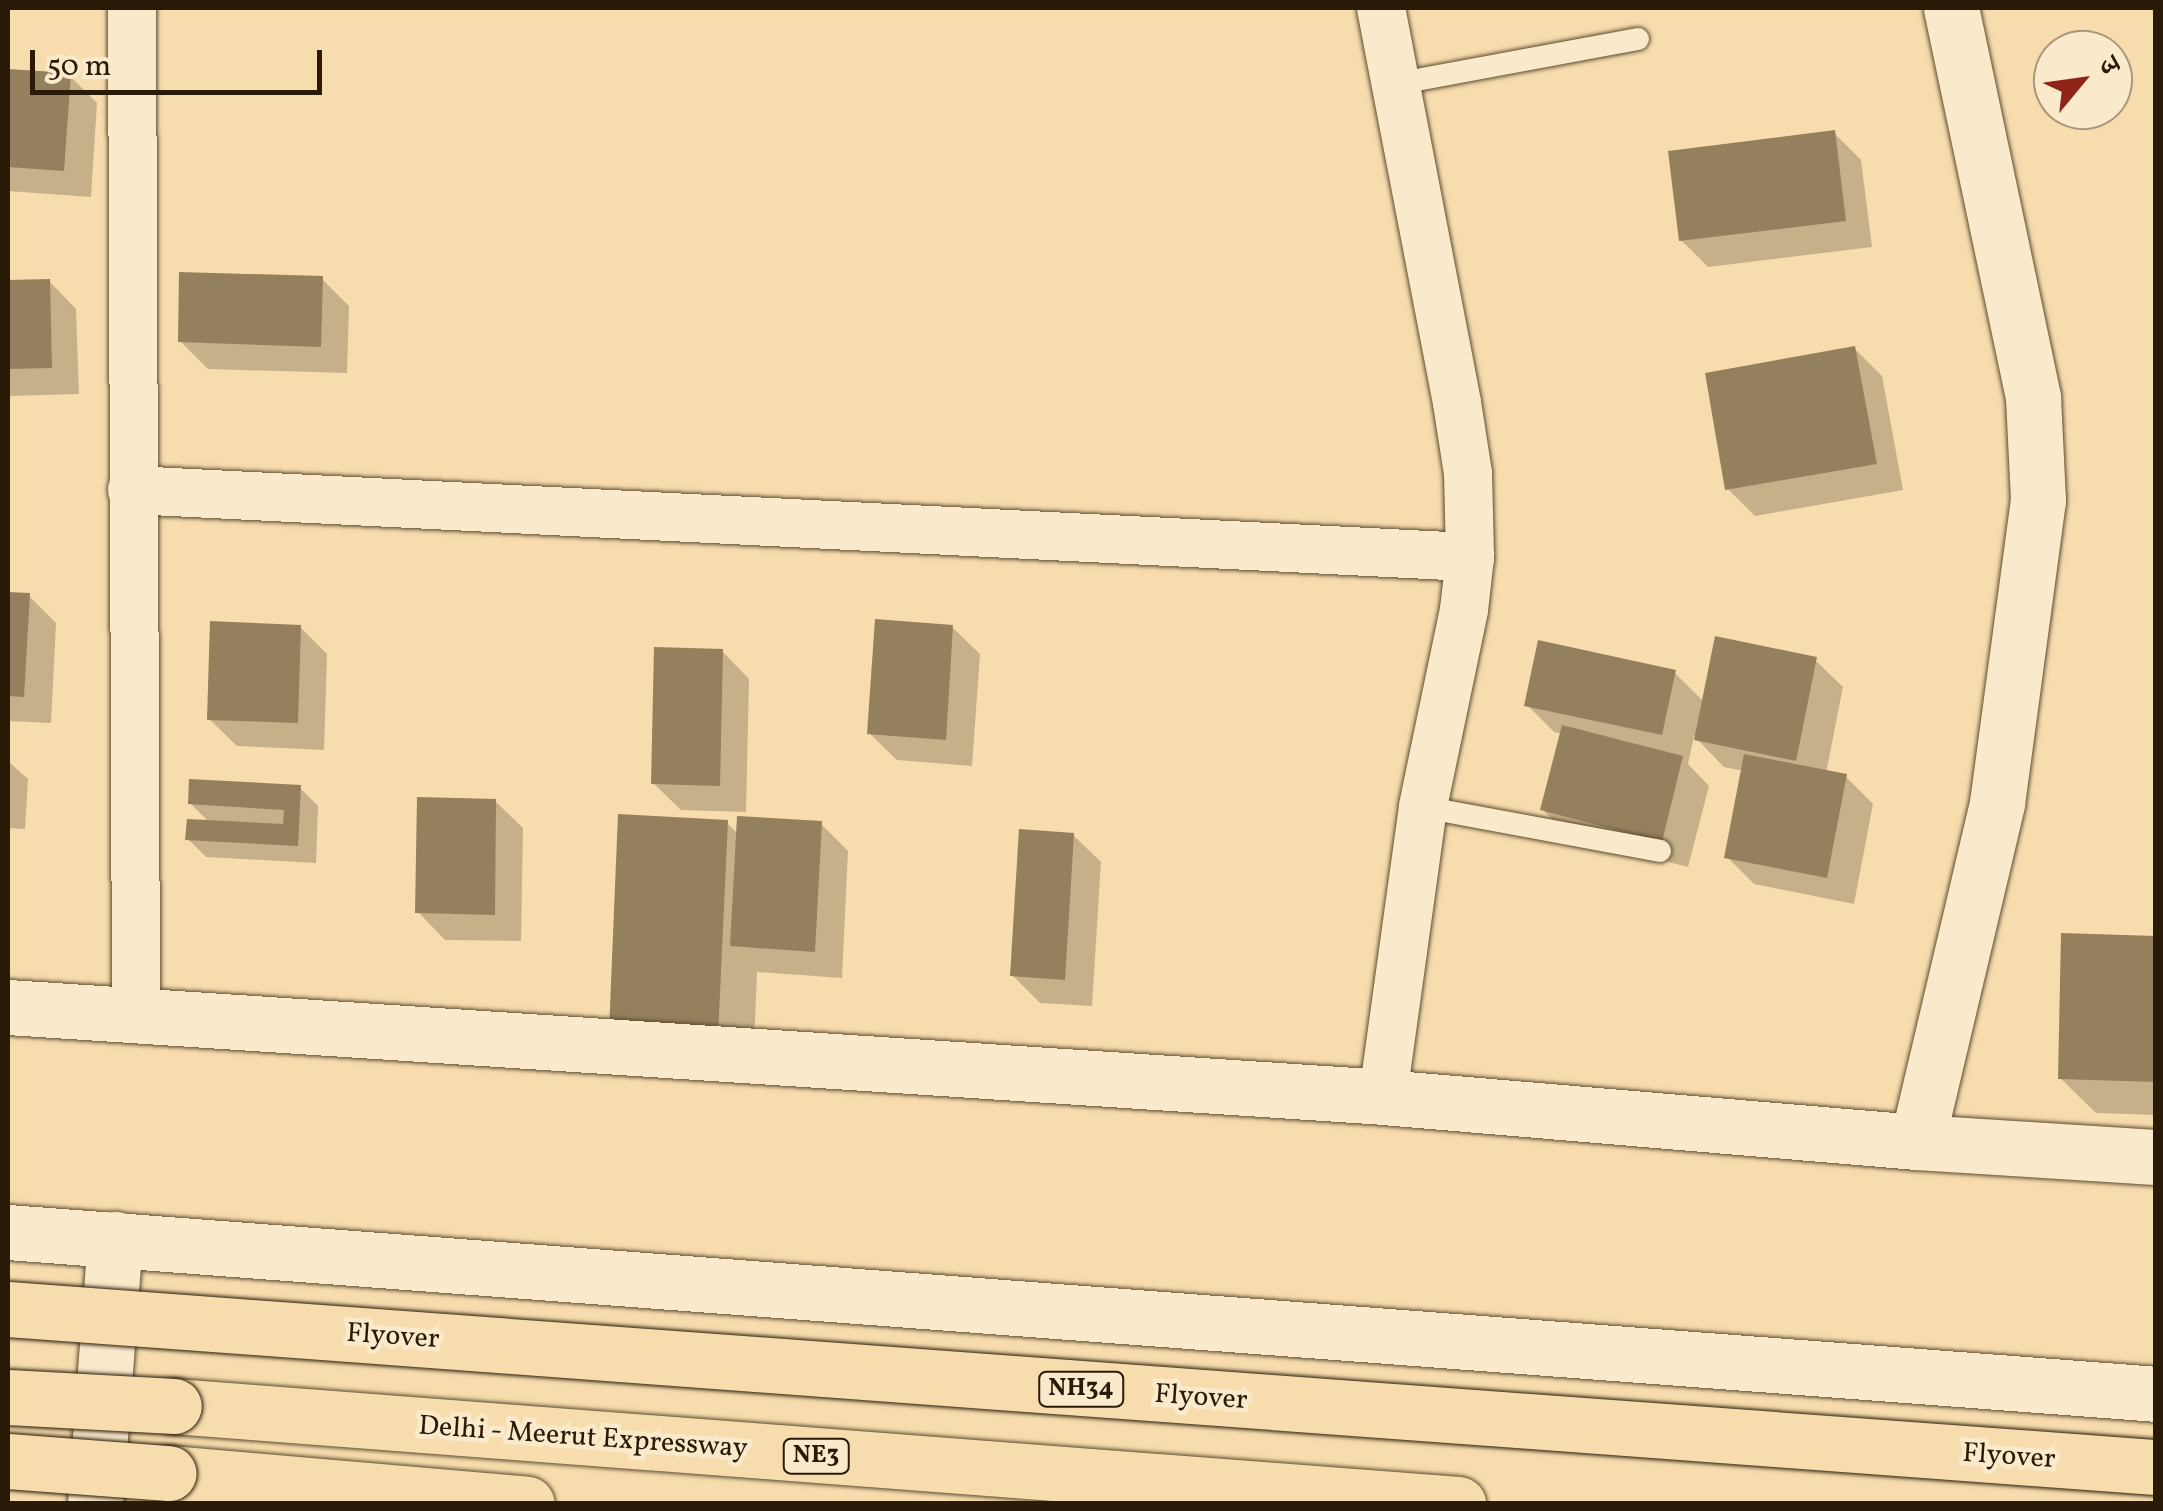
<!DOCTYPE html>
<html>
<head>
<meta charset="utf-8">
<style>
	body { margin:0 }
	#map { position:relative; width:2163px; height:1511px; overflow:hidden; background:#f7ddad; font-family:Vollkorn,"Noto Serif Devanagari",serif }
	div>[style] { position:absolute }
	.shadow>* { inset:0; background:#0003 }
	.building>* { inset:0; background:#95805e }
	.roads { filter:drop-shadow(0 0 2px #5d4c32) drop-shadow(0 0 2px #5d4c32) }
	.lane>* { height:22px; margin:-11px; padding:0 11px; transform-origin:11px; border-radius:11px; background:#fae9ca }
	.street>* { height:48px; margin:-24px; padding:0 24px; transform-origin:24px; border-radius:24px; background:#fae9ca }
	.secondary>* { height:55px; margin:-27.5px; padding:0 27.5px; transform-origin:27.5px; border-radius:27.5px; background:#fae9ca }
	.highway>* { height:55px; margin:-27.5px; padding:0 27.5px; transform-origin:27.5px; border-radius:27.5px; background:#f7ddad }
	.bridges { filter:drop-shadow(0 0 2px #2a1b09) drop-shadow(0 0 2px #2a1b09) }
	.highway-bridge>* { height:55px; margin:-27.5px; padding:0 27.5px; transform-origin:27.5px; border-radius:27.5px; background:#f7ddad }
	span { translate:-50% -50%; white-space:nowrap; text-align:center; line-height:1.15; -webkit-text-stroke:9px #fae9ca; paint-order:stroke }
	.shield-label span { padding:2px 8px; background:#fae9ca; border:2px solid; border-radius:8px; -webkit-text-stroke-width:0 }
	.shield-label { font-size:25px; color:#2a1b09; font-weight:700 }
	.street-label { font-size:28px; color:#2a1b09 }
	.frame { position:absolute; inset:0; border:10px solid #2a1b09; pointer-events:none }
	.north { position:absolute; left:2033px; top:30px; width:100px; height:100px; box-sizing:border-box; background:#fae9ca; border:2px solid #a7977d; border-radius:50%; rotate:61deg; font-size:28px; font-weight:700; line-height:40px; text-align:center; color:#2a1b09 }
	.north::after { content:''; display:block; margin:auto; width:35px; height:45px; background:#8f2418; clip-path:polygon(50% 0,100% 100%,50% 72%,0 100%) }
	.scale { position:absolute; left:30px; top:50px; width:292px; height:45px; box-sizing:border-box; border:5px solid #2a1b09; border-top:0; padding-left:12px; font-size:30px; line-height:35px; white-space:nowrap; color:#2a1b09; -webkit-text-stroke:8px #fae9ca; paint-order:stroke }
</style>
</head>
<body>
<div id="map">
	<div class="shadow">
		<div style="clip-path:polygon(8px 71px,70px 76px,97px 103px,91px 197px,8px 191px)"></div>
		<div style="clip-path:polygon(1834px 133px,1861px 160px,1872px 247px,1708px 267px,1681px 240px)"></div>
		<div style="clip-path:polygon(322px 279px,349px 306px,347px 373px,208px 369px,180px 341px)"></div>
		<div style="clip-path:polygon(49px 281px,76px 309px,79px 394px,8px 396px,8px 282px)"></div>
		<div style="clip-path:polygon(1855px 349px,1882px 376px,1903px 490px,1755px 516px,1728px 489px)"></div>
		<div style="clip-path:polygon(8px 594px,29px 596px,56px 623px,51px 723px,8px 721px)"></div>
		<div style="clip-path:polygon(300px 627px,327px 654px,324px 750px,237px 746px,209px 719px)"></div>
		<div style="clip-path:polygon(952px 627px,980px 654px,972px 766px,897px 760px,869px 733px)"></div>
		<div style="clip-path:polygon(722px 651px,749px 679px,746px 812px,681px 810px,653px 783px)"></div>
		<div style="clip-path:polygon(1815px 660px,1843px 687px,1826px 773px,1846px 777px,1873px 804px,1854px 904px,1754px 884px,1727px 857px,1744px 771px,1724px 767px,1694px 736px,1688px 764px,1709px 786px,1688px 867px,1570px 837px,1543px 810px,1562px 734px,1554px 732px,1527px 705px,1674px 672px,1704px 702px)"></div>
		<div style="clip-path:polygon(8px 761px,28px 779px,25px 829px,8px 828px)"></div>
		<div style="clip-path:polygon(300px 788px,318px 806px,316px 863px,206px 857px,188px 839px,210px 823px,190px 803px)"></div>
		<div style="clip-path:polygon(495px 801px,523px 828px,521px 941px,445px 940px,418px 912px)"></div>
		<div style="clip-path:polygon(727px 823px,739px 835px,821px 824px,848px 851px,842px 978px,757px 972px,753px 1071px,647px 1066px)"></div>
		<div style="clip-path:polygon(1073px 835px,1101px 862px,1092px 1006px,1040px 1003px,1013px 976px)"></div>
		<div style="clip-path:polygon(2156px 938px,2156px 1115px,2096px 1113px,2060px 1078px)"></div>
	</div>
	<div class="building">
		<div style="clip-path:polygon(8px 69px,71px 73px,64px 171px,8px 167px)"></div>
		<div style="clip-path:polygon(1835px 130px,1846px 221px,1679px 241px,1668px 151px)"></div>
		<div style="clip-path:polygon(179px 272px,323px 276px,321px 347px,178px 342px)"></div>
		<div style="clip-path:polygon(50px 279px,52px 368px,8px 369px,8px 280px)"></div>
		<div style="clip-path:polygon(1855px 346px,1877px 464px,1725px 490px,1705px 373px)"></div>
		<div style="clip-path:polygon(8px 592px,30px 593px,24px 697px,8px 696px)"></div>
		<div style="clip-path:polygon(875px 619px,953px 625px,946px 740px,867px 734px)"></div>
		<div style="clip-path:polygon(210px 621px,301px 625px,298px 723px,207px 720px)"></div>
		<div style="clip-path:polygon(1715px 636px,1817px 657px,1796px 761px,1694px 740px)"></div>
		<div style="clip-path:polygon(1538px 640px,1676px 670px,1662px 735px,1524px 706px)"></div>
		<div style="clip-path:polygon(654px 647px,723px 649px,720px 786px,651px 784px)"></div>
		<div style="clip-path:polygon(1562px 725px,1683px 756px,1662px 842px,1540px 810px)"></div>
		<div style="clip-path:polygon(1744px 754px,1847px 774px,1827px 878px,1724px 858px)"></div>
		<div style="clip-path:polygon(189px 779px,301px 785px,298px 846px,185px 840px,187px 819px,283px 824px,284px 810px,188px 804px)"></div>
		<div style="clip-path:polygon(417px 797px,496px 799px,495px 915px,415px 913px)"></div>
		<div style="clip-path:polygon(618px 814px,728px 820px,718px 1037px,609px 1032px)"></div>
		<div style="clip-path:polygon(737px 816px,822px 821px,815px 952px,730px 946px)"></div>
		<div style="clip-path:polygon(1019px 829px,1074px 833px,1065px 980px,1010px 976px)"></div>
		<div style="clip-path:polygon(2061px 933px,2156px 936px,2156px 1082px,2058px 1079px)"></div>
	</div>
	<div class="roads">
		<div class="lane">
			<div style="left:1395px;top:84px;width:247px;rotate:-10.5deg"></div>
			<div style="left:1423px;top:807px;width:241px;rotate:10.5deg"></div>
		</div>
		<div class="street">
			<div style="left:132px;top:8px;width:1007px;rotate:89.77deg"></div>
			<div style="left:1381px;top:8px;width:402px;rotate:79.1deg"></div>
			<div style="left:1457px;top:403px;width:71px;rotate:81.1deg"></div>
			<div style="left:1468px;top:473px;width:84px;rotate:88.6deg"></div>
			<div style="left:1470px;top:557px;width:53px;rotate:96.5deg"></div>
			<div style="left:1464px;top:610px;width:201px;rotate:101.8deg"></div>
			<div style="left:1423px;top:807px;width:293px;rotate:97.9deg"></div>
			<div style="left:132px;top:490px;width:1340px;rotate:2.87deg"></div>
		</div>
		<div class="secondary">
			<div style="left:8px;top:1007px;width:1378px;rotate:3.74deg"></div>
			<div style="left:1383px;top:1097px;width:536px;rotate:4.82deg"></div>
			<div style="left:1917px;top:1142px;width:239px;rotate:3.6deg"></div>
			<div style="left:1917px;top:1142px;width:348px;rotate:-76.7deg"></div>
			<div style="left:1997px;top:803px;width:306px;rotate:-82.3deg"></div>
			<div style="left:2038px;top:500px;width:103px;rotate:-92.8deg"></div>
			<div style="left:2033px;top:397px;width:398px;rotate:-101.9deg"></div>
			<div style="left:8px;top:1232px;width:2154px;rotate:4.31deg"></div>
			<div style="left:95px;top:1504px;width:266px;rotate:-85.7deg"></div>
		</div>
		<div class="highway">
			<div style="left:174px;top:1406px;width:1288px;rotate:4.36deg"></div>
			<div style="left:169px;top:1473px;width:359px;rotate:4.9deg"></div>
		</div>
	</div>
	<div class="bridges">
		<div class="highway-bridge">
			<div style="left:8px;top:1309px;width:2154px;rotate:4.21deg"></div>
			<div style="left:8px;top:1397px;width:166px;rotate:3.1deg"></div>
			<div style="left:8px;top:1461px;width:161px;rotate:4.3deg"></div>
		</div>
	</div>
	<div class="shield-label">
		<span style="left:1081px;top:1389px">NH34</span>
		<span style="left:816px;top:1456px">NE3</span>
	</div>
	<div class="street-label">
		<span style="left:393px;top:1337px;rotate:4deg">Flyover</span>
		<span style="left:1201px;top:1398px;rotate:4deg">Flyover</span>
		<span style="left:583px;top:1438px;rotate:4deg">Delhi - Meerut Expressway</span>
		<span style="left:2009px;top:1457px;rotate:4deg">Flyover</span>
	</div>
	<div class="frame"></div>
	<div class="north">उ</div>
	<div class="scale">50 m</div>
</div>
</body>
</html>
